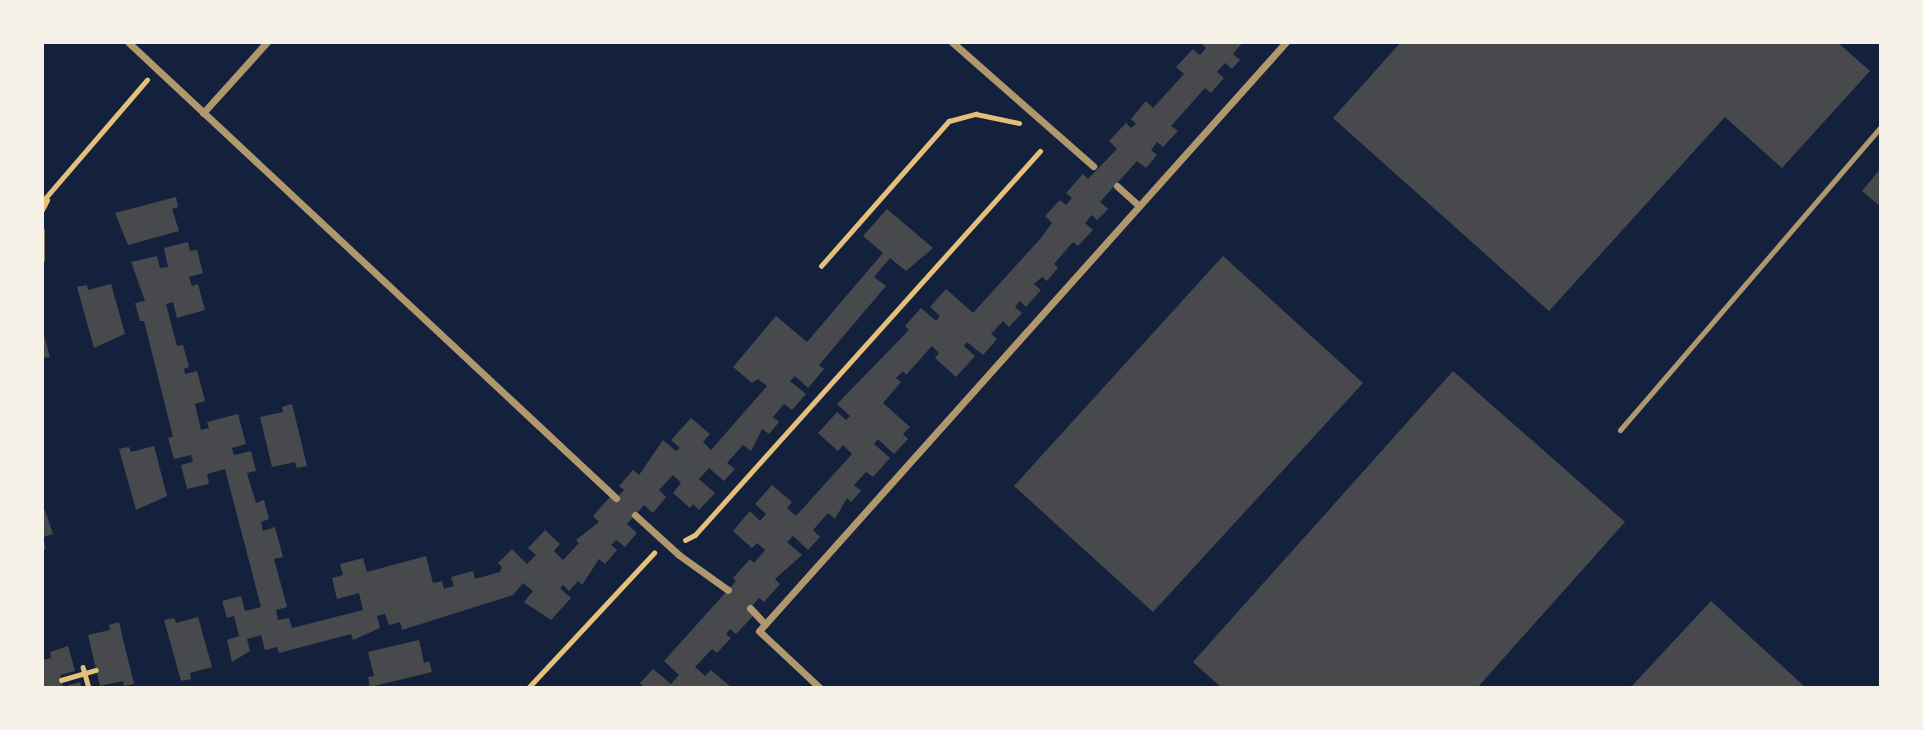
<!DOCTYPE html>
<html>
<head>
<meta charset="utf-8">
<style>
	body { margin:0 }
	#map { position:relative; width:1923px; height:730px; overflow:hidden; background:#14213d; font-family:Lato,sans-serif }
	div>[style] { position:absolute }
	.building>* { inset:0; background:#48494c }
	.path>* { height:4.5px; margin:-2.25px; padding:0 2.25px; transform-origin:2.25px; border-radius:2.25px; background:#e5c07b }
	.service>* { height:5px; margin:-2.5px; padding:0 2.5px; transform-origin:2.5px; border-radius:2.5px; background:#b1986c }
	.minor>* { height:7px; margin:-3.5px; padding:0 3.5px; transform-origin:3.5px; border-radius:3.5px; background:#b1986c }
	span { translate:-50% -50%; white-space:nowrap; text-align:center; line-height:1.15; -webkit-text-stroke:5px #f6f1e7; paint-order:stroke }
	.frame { position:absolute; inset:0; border:44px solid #f6f1e7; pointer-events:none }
</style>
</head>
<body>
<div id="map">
	<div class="building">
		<div style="clip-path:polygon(1200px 42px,1243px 42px,1233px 54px,1240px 60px,1232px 69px,1225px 63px,1217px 72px,1224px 78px,1211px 93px,1205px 88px,1171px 126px,1178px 131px,1163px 147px,1157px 142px,1151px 150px,1157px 155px,1146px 168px,1137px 161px,1100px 202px,1108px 209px,1097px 220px,1092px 215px,1085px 223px,1093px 230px,1078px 246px,1073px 242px,1054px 264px,1058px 268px,1047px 281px,1042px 277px,1034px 284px,1041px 290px,1026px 307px,1020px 301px,1015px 307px,1022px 313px,1009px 327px,1003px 321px,991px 334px,997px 339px,983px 355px,967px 342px,964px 346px,975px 356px,956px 377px,935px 358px,939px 353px,932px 346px,906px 375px,903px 371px,896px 378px,901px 382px,883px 403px,910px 427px,903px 434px,908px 439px,894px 454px,878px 439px,874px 444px,890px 458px,873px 477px,866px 472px,854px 485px,861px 491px,851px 502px,847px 498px,835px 519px,828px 513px,813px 530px,820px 537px,808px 550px,793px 536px,787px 542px,802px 555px,775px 579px,780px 584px,764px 602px,759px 598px,750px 608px,753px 616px,736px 634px,730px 629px,726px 634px,731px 638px,717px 653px,712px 649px,695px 667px,705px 676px,711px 670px,732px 688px,645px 688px,640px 683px,653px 669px,671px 684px,679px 675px,664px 661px,736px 581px,733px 578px,750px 559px,754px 563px,765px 550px,757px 543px,752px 548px,733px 531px,750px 511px,760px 521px,766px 514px,755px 504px,772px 485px,792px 502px,787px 508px,796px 516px,852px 454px,843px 445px,838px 451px,818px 433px,837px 412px,846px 420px,850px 416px,837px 404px,909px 330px,905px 326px,921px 308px,936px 321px,940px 316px,930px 307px,946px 289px,973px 313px,1040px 239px,1052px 223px,1045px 216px,1060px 200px,1066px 205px,1072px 198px,1066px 193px,1083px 174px,1088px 179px,1117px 149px,1109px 141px,1126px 123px,1131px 128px,1136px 124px,1131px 119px,1146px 101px,1153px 108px,1184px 74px,1176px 67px,1193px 49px,1200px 55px,1206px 48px)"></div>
		<div style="clip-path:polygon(1401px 42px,1837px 42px,1870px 71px,1782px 168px,1725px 117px,1549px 311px,1333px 118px)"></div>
		<div style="clip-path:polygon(1881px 168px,1881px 207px,1862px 191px)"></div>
		<div style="clip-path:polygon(176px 197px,178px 207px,172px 209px,179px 231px,128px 245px,115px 213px)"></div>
		<div style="clip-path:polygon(887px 209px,933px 248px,906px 271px,890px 258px,874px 277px,886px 286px,819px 365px,824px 369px,808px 388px,795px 376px,790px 381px,806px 394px,792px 410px,784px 404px,773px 417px,779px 422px,769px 434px,762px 429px,751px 451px,743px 445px,727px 463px,735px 469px,724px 481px,709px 468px,699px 479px,715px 493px,699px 510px,693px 504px,690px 508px,673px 493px,681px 483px,673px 475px,659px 490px,666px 497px,653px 513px,644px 505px,627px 524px,637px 533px,625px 547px,616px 540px,611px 545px,617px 550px,605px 564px,599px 559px,582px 585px,578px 581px,569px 591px,563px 585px,560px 588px,571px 598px,551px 620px,524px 602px,533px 591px,523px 583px,513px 595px,402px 630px,400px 622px,389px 625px,385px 614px,377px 616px,380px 628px,353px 640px,351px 634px,279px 653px,277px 647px,265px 650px,261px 635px,247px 639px,250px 651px,232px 662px,227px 640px,239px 636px,234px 616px,227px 618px,222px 601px,241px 596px,245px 611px,261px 607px,225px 469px,207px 474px,209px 484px,187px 489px,181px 465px,193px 462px,191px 455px,174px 459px,168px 438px,173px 437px,144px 321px,140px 321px,135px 303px,145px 301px,131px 262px,157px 256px,160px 268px,168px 267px,164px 248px,188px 242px,190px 251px,197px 250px,203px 273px,189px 277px,192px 286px,198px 284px,205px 310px,177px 318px,173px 302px,166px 304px,177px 346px,183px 345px,189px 367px,184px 369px,185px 374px,197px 371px,205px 401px,195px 404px,201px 430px,209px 428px,207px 422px,238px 414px,246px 444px,232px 448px,234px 455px,251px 451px,256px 471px,247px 473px,256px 503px,264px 500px,269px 519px,261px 522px,263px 531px,275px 527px,283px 557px,274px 559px,287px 607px,276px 610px,278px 620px,289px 618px,292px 628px,363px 610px,359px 593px,337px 599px,332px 578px,343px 575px,340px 564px,363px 558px,367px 572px,426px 556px,433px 583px,442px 581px,444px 589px,454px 586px,451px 577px,473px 571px,475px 579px,500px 572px,502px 567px,498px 563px,512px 549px,527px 564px,536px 555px,528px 548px,545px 530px,560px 544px,554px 551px,563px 560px,579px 543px,576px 540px,599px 522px,593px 516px,610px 497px,614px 501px,624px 490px,619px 486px,633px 470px,639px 475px,663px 440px,676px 451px,680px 448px,671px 440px,691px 418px,710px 434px,703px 442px,711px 450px,767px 386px,758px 379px,752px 383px,733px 367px,776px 316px,807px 342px,883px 253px,863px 236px)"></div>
		<div style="clip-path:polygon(1223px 256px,1363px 383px,1153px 612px,1014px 486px)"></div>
		<div style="clip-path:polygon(111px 284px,125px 334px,94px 348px,77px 287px,87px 285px,88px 290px)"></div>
		<div style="clip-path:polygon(42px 328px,50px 357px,42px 358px)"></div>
		<div style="clip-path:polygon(1453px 371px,1625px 522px,1477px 688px,1222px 688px,1193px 662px)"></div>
		<div style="clip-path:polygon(292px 404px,307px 466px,297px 468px,295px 462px,272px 467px,260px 417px,283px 412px,282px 407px)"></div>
		<div style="clip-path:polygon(154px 446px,167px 496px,136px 510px,119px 449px,129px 447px,131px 452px)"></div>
		<div style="clip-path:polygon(45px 510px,53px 534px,43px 537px,46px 549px,42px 550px,42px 511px)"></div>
		<div style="clip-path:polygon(1711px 601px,1806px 688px,1630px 688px)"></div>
		<div style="clip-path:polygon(198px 617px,212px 667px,190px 673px,191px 679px,181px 681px,164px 620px,174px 618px,176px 623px)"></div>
		<div style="clip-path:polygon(119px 622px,134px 684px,124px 686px,123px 681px,100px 686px,88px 635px,110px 630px,109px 625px)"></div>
		<div style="clip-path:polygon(419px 640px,424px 663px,429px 661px,432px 672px,370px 687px,368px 677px,374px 676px,368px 652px)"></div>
		<div style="clip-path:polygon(68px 646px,75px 671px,60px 675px,63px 687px,80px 682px,82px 688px,42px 688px,42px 660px,51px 658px,50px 652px)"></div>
	</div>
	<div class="path">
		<div style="left:42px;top:202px;width:161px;rotate:-49.3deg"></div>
		<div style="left:42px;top:210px;width:11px;rotate:-63deg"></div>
		<div style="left:42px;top:230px;width:30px;rotate:90deg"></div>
		<div style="left:821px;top:266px;width:193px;rotate:-48.6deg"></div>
		<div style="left:949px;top:121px;width:28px;rotate:-15deg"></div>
		<div style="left:976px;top:114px;width:44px;rotate:11.8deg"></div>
		<div style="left:685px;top:540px;width:11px;rotate:-27deg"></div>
		<div style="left:695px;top:535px;width:516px;rotate:-48.06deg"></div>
		<div style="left:83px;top:667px;width:22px;rotate:74deg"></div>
		<div style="left:61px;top:680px;width:36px;rotate:-16deg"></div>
		<div style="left:528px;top:688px;width:185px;rotate:-47deg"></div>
	</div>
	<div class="service">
		<div style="left:1620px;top:430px;width:400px;rotate:-49.3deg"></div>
	</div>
	<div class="minor">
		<div style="left:128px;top:42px;width:668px;rotate:43.06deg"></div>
		<div style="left:952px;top:42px;width:188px;rotate:41.3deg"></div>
		<div style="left:203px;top:113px;width:96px;rotate:-48deg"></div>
		<div style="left:1117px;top:186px;width:28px;rotate:42deg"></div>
		<div style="left:635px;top:515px;width:59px;rotate:42.3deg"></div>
		<div style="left:679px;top:555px;width:60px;rotate:35.5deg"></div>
		<div style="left:750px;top:608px;width:22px;rotate:47deg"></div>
		<div style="left:820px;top:688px;width:83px;rotate:-136.9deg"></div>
		<div style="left:759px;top:631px;width:790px;rotate:-48.18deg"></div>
	</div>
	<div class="frame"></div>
</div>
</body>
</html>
